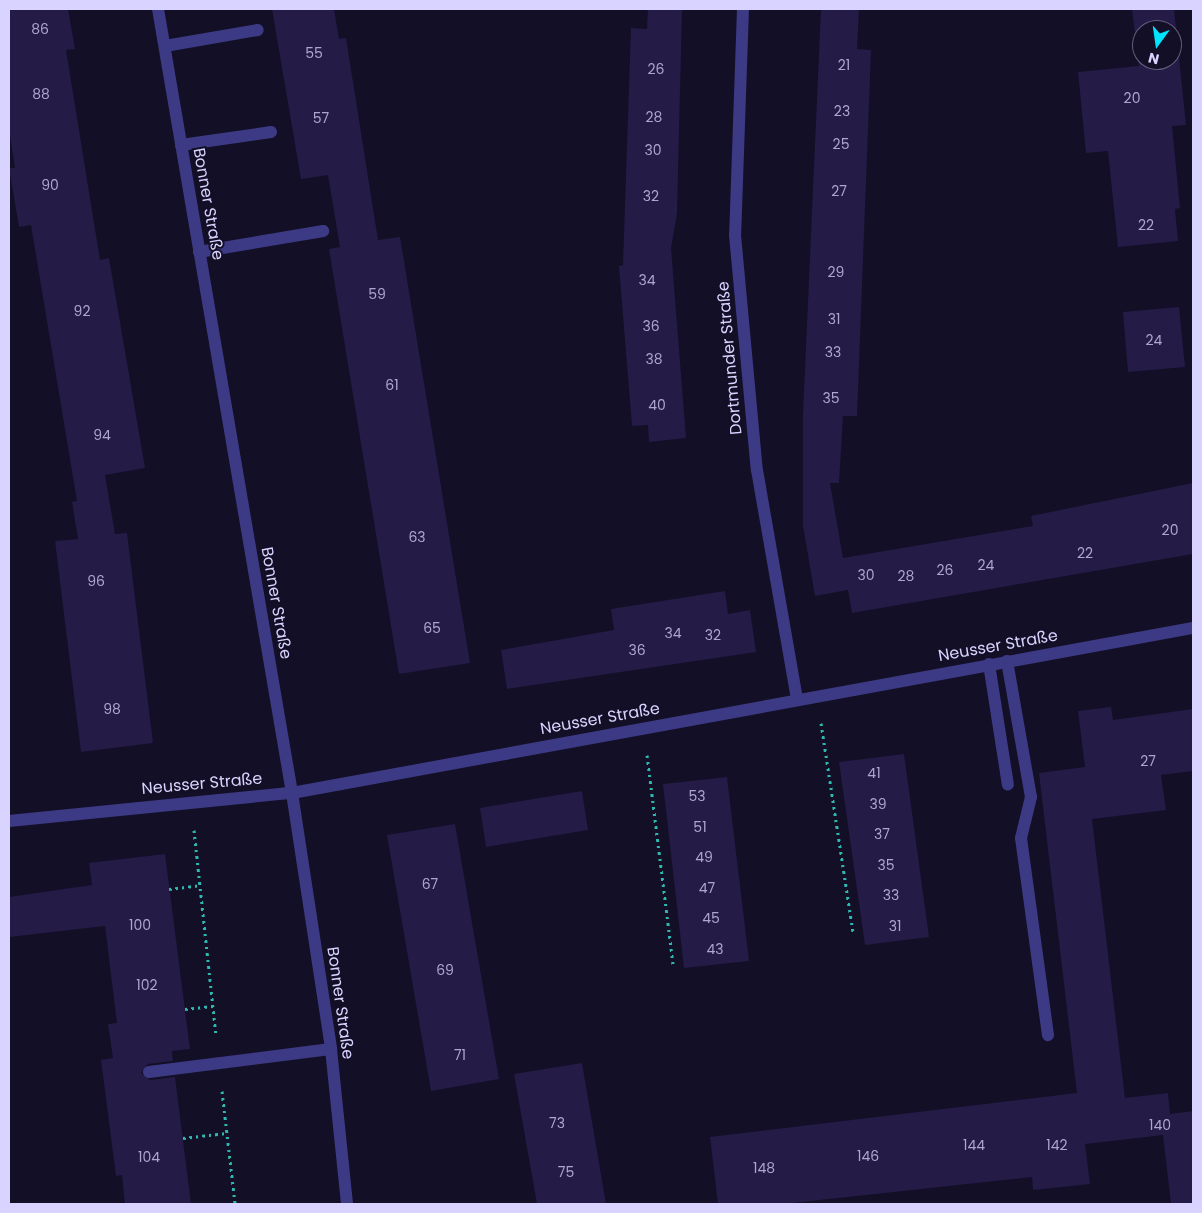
<!DOCTYPE html>
<html>
<head>
<meta charset="utf-8">
<style>
	body { margin:0 }
	#map { position:relative; width:1202px; height:1213px; overflow:hidden; background:#130f26; font-family:Poppins,sans-serif }
	div>[style] { position:absolute }
	.building>* { inset:0; background:#241b47 }
	.path>* { height:3px; margin-top:-1.5px; transform-origin:0; background:repeating-linear-gradient(90deg,#2fb8b0 0 2.5px,transparent 0 6.5px) }
	.lane>* { height:12px; margin:-6px; padding:0 6px; transform-origin:6px; border-radius:6px; background:#3d3a85 }
	.street>* { height:12px; margin:-6px; padding:0 6px; transform-origin:6px; border-radius:6px; background:#3d3a85 }
	span { translate:-50% -50%; white-space:nowrap; text-align:center; line-height:1.15; -webkit-text-stroke:4px #130f26; paint-order:stroke }
	.number-label { font-size:14px; color:#aca6d1 }
	.number-label span { -webkit-text-stroke-width:0 }
	.street-label { font-size:16px; color:#d9d4ff }
	.frame { position:absolute; inset:0; border:10px solid #d9d4ff; pointer-events:none }
	.north { position:absolute; left:1132px; top:20px; width:50px; height:50px; box-sizing:border-box; background:#130f26; border:1px solid #625e7d; border-radius:50%; rotate:194deg; font-size:14px; font-weight:700; line-height:20px; text-align:center; color:#d9d4ff }
	.north::after { content:''; display:block; margin:auto; width:18px; height:22px; background:#00e5ff; clip-path:polygon(50% 0,100% 100%,50% 72%,0 100%) }
</style>
</head>
<body>
<div id="map">
	<div class="building">
		<div style="clip-path:polygon(9px 9px,68px 9px,75px 49px,66px 50px,100px 260px,109px 258px,145px 468px,105px 475px,115px 534px,127px 533px,153px 743px,81px 752px,55px 541px,78px 539px,72px 502px,77px 501px,31px 225px,19px 227px,9px 168px,15px 168px,9px 129px)"></div>
		<div style="clip-path:polygon(272px 9px,334px 9px,339px 39px,346px 38px,378px 240px,400px 237px,470px 663px,399px 674px,329px 249px,340px 247px,328px 175px,301px 179px)"></div>
		<div style="clip-path:polygon(648px 9px,682px 9px,677px 213px,671px 248px,686px 438px,649px 442px,648px 425px,632px 426px,619px 266px,623px 265px,631px 28px,647px 29px)"></div>
		<div style="clip-path:polygon(821px 9px,859px 9px,857px 49px,871px 50px,857px 416px,843px 416px,839px 483px,830px 483px,843px 558px,1033px 526px,1031px 516px,1193px 483px,1193px 554px,852px 613px,848px 590px,815px 596px,803px 526px,803px 414px)"></div>
		<div style="clip-path:polygon(evenodd,1132px 9px,1174px 9px,1186px 125px,1172px 126px,1180px 208px,1175px 209px,1178px 241px,1118px 247px,1108px 151px,1086px 153px,1078px 72px,1139px 66px,1132px 9px,1142px 30px,1172px 30px,1172px 60px,1142px 60px,1142px 30px)"></div>
		<div style="clip-path:polygon(1179px 307px,1185px 367px,1128px 372px,1123px 312px)"></div>
		<div style="clip-path:polygon(725px 591px,728px 614px,750px 610px,756px 652px,507px 689px,501px 650px,614px 630px,611px 609px)"></div>
		<div style="clip-path:polygon(1111px 707px,1113px 720px,1193px 709px,1193px 771px,1161px 775px,1166px 810px,1092px 819px,1125px 1098px,1168px 1093px,1170px 1114px,1193px 1111px,1193px 1204px,1171px 1204px,1163px 1135px,1085px 1144px,1090px 1184px,1033px 1190px,1032px 1177px,783px 1204px,718px 1204px,710px 1137px,1077px 1093px,1039px 773px,1085px 767px,1078px 711px)"></div>
		<div style="clip-path:polygon(904px 754px,929px 937px,865px 945px,839px 762px)"></div>
		<div style="clip-path:polygon(727px 777px,749px 961px,684px 968px,663px 784px)"></div>
		<div style="clip-path:polygon(582px 791px,588px 830px,486px 847px,480px 808px)"></div>
		<div style="clip-path:polygon(455px 824px,499px 1079px,431px 1091px,387px 835px)"></div>
		<div style="clip-path:polygon(165px 854px,190px 1049px,172px 1051px,173px 1061px,148px 1064px,141px 1073px,150px 1080px,175px 1077px,191px 1204px,125px 1204px,122px 1175px,116px 1176px,101px 1060px,113px 1058px,108px 1024px,117px 1023px,105px 926px,9px 937px,9px 897px,92px 885px,89px 863px)"></div>
		<div style="clip-path:polygon(582px 1063px,606px 1204px,537px 1204px,514px 1074px)"></div>
	</div>
	<div class="path">
		<div style="left:821px;top:723px;width:211px;rotate:81.3deg"></div>
		<div style="left:647px;top:755px;width:212px;rotate:82.9deg"></div>
		<div style="left:194px;top:830px;width:206px;rotate:83.9deg"></div>
		<div style="left:169px;top:889px;width:31px;rotate:-7deg"></div>
		<div style="left:185px;top:1009px;width:28px;rotate:-6deg"></div>
		<div style="left:222px;top:1091px;width:114px;rotate:83.4deg"></div>
		<div style="left:183px;top:1138px;width:44px;rotate:-6.5deg"></div>
	</div>
	<div class="lane">
		<div style="left:165px;top:46px;width:94px;rotate:-9.8deg"></div>
		<div style="left:181px;top:145px;width:91px;rotate:-8.2deg"></div>
		<div style="left:199px;top:252px;width:126px;rotate:-9.6deg"></div>
		<div style="left:1007px;top:661px;width:138px;rotate:80deg"></div>
		<div style="left:1031px;top:797px;width:42px;rotate:103.7deg"></div>
		<div style="left:1021px;top:838px;width:199px;rotate:82.2deg"></div>
		<div style="left:989px;top:664px;width:122px;rotate:81.1deg"></div>
		<div style="left:149px;top:1072px;width:183px;rotate:-7.2deg"></div>
	</div>
	<div class="street">
		<div style="left:158px;top:9px;width:795px;rotate:80.3deg"></div>
		<div style="left:292px;top:793px;width:259px;rotate:81.3deg"></div>
		<div style="left:331px;top:1049px;width:156px;rotate:84.1deg"></div>
		<div style="left:743px;top:9px;width:226px;rotate:92deg"></div>
		<div style="left:735px;top:235px;width:236px;rotate:84.7deg"></div>
		<div style="left:757px;top:470px;width:233px;rotate:80.1deg"></div>
		<div style="left:9px;top:821px;width:284px;rotate:-5.7deg"></div>
		<div style="left:292px;top:793px;width:916px;rotate:-10.38deg"></div>
	</div>
	<div class="number-label">
		<span style="left:40px;top:29px">86</span>
		<span style="left:314px;top:53px">55</span>
		<span style="left:844px;top:65px">21</span>
		<span style="left:656px;top:69px">26</span>
		<span style="left:41px;top:94px">88</span>
		<span style="left:1132px;top:98px">20</span>
		<span style="left:842px;top:111px">23</span>
		<span style="left:654px;top:117px">28</span>
		<span style="left:321px;top:118px">57</span>
		<span style="left:841px;top:144px">25</span>
		<span style="left:653px;top:150px">30</span>
		<span style="left:50px;top:185px">90</span>
		<span style="left:839px;top:191px">27</span>
		<span style="left:651px;top:196px">32</span>
		<span style="left:1146px;top:225px">22</span>
		<span style="left:836px;top:272px">29</span>
		<span style="left:647px;top:280px">34</span>
		<span style="left:377px;top:294px">59</span>
		<span style="left:82px;top:311px">92</span>
		<span style="left:834px;top:319px">31</span>
		<span style="left:651px;top:326px">36</span>
		<span style="left:1154px;top:340px">24</span>
		<span style="left:833px;top:352px">33</span>
		<span style="left:654px;top:359px">38</span>
		<span style="left:392px;top:385px">61</span>
		<span style="left:831px;top:398px">35</span>
		<span style="left:657px;top:405px">40</span>
		<span style="left:102px;top:435px">94</span>
		<span style="left:1170px;top:530px">20</span>
		<span style="left:417px;top:537px">63</span>
		<span style="left:1085px;top:553px">22</span>
		<span style="left:986px;top:565px">24</span>
		<span style="left:945px;top:570px">26</span>
		<span style="left:866px;top:575px">30</span>
		<span style="left:906px;top:576px">28</span>
		<span style="left:96px;top:581px">96</span>
		<span style="left:432px;top:628px">65</span>
		<span style="left:673px;top:633px">34</span>
		<span style="left:713px;top:635px">32</span>
		<span style="left:637px;top:650px">36</span>
		<span style="left:112px;top:709px">98</span>
		<span style="left:1148px;top:761px">27</span>
		<span style="left:874px;top:773px">41</span>
		<span style="left:697px;top:796px">53</span>
		<span style="left:878px;top:804px">39</span>
		<span style="left:700px;top:827px">51</span>
		<span style="left:882px;top:834px">37</span>
		<span style="left:704px;top:857px">49</span>
		<span style="left:886px;top:865px">35</span>
		<span style="left:430px;top:884px">67</span>
		<span style="left:707px;top:888px">47</span>
		<span style="left:891px;top:895px">33</span>
		<span style="left:711px;top:918px">45</span>
		<span style="left:140px;top:925px">100</span>
		<span style="left:895px;top:926px">31</span>
		<span style="left:715px;top:949px">43</span>
		<span style="left:445px;top:970px">69</span>
		<span style="left:147px;top:985px">102</span>
		<span style="left:460px;top:1055px">71</span>
		<span style="left:557px;top:1123px">73</span>
		<span style="left:1160px;top:1125px">140</span>
		<span style="left:974px;top:1145px">144</span>
		<span style="left:1057px;top:1145px">142</span>
		<span style="left:868px;top:1156px">146</span>
		<span style="left:149px;top:1157px">104</span>
		<span style="left:764px;top:1168px">148</span>
		<span style="left:566px;top:1172px">75</span>
	</div>
	<div class="street-label">
		<span style="left:208px;top:204px;rotate:80deg">Bonner Straße</span>
		<span style="left:730px;top:358px;rotate:-95deg">Dortmunder Straße</span>
		<span style="left:276px;top:603px;rotate:80deg">Bonner Straße</span>
		<span style="left:998px;top:646px;rotate:-10deg">Neusser Straße</span>
		<span style="left:600px;top:719px;rotate:-10deg">Neusser Straße</span>
		<span style="left:202px;top:784px;rotate:-5deg">Neusser Straße</span>
		<span style="left:340px;top:1003px;rotate:82deg">Bonner Straße</span>
	</div>
	<div class="frame"></div>
	<div class="north">N</div>
</div>
</body>
</html>
